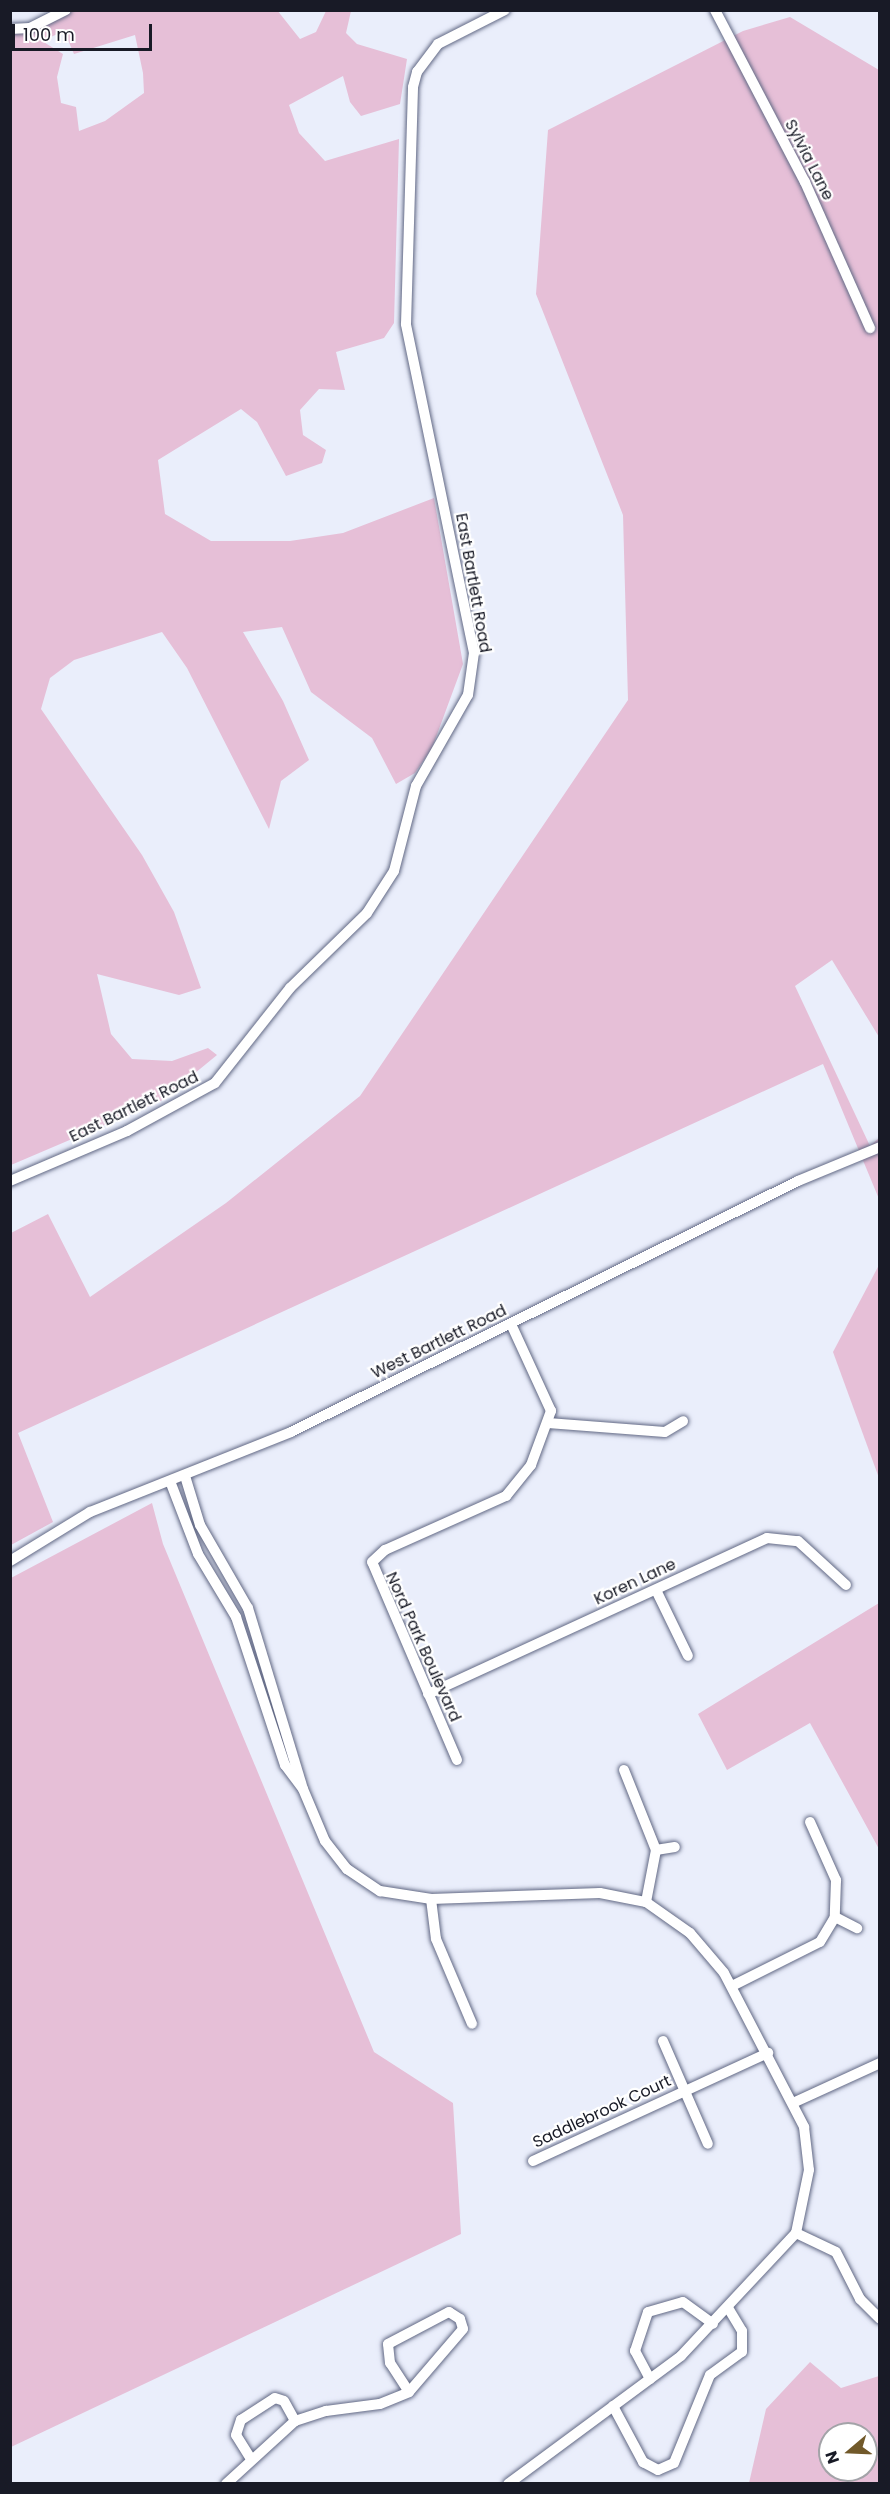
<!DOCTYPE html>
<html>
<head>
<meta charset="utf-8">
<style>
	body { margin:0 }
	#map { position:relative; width:890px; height:2494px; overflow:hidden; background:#eaeefb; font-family:Poppins,sans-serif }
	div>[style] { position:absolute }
	.green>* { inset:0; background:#e6bfd7 }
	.roads { filter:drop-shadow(0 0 2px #616884) drop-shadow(0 0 2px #616884) }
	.minor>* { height:10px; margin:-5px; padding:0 5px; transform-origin:5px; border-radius:5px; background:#fff }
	span { translate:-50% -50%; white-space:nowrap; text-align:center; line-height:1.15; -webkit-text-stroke:4.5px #fff; paint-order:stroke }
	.street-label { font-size:16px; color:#181a26 }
	.frame { position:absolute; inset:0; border:12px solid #181a26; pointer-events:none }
	.north { position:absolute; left:818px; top:2422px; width:60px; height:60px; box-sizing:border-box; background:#fff; border:2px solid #a3a3a8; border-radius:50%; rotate:251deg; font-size:16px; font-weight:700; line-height:24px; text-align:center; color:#181a26 }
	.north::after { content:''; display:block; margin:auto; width:21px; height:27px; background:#71592a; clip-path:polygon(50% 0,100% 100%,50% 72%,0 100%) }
	.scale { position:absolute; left:12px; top:24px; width:140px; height:27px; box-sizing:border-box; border:3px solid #181a26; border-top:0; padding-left:8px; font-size:18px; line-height:21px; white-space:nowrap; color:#181a26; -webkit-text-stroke:4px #fff; paint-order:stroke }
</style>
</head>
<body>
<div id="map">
	<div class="green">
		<div style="clip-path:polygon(evenodd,277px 10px,300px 39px,316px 32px,326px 11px,351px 11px,346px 33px,357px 44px,407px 59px,400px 104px,361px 116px,350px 102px,343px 76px,289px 105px,299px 133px,325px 161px,399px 139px,394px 323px,384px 338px,336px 352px,345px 390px,319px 389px,300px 410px,303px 435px,326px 450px,322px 463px,286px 476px,257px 422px,241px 409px,158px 460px,165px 514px,211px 541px,290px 541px,343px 533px,434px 498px,463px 664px,432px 748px,415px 773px,396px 784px,372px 738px,311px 692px,282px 627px,243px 632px,283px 701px,309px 760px,281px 781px,269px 829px,187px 668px,162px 632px,74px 660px,50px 678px,41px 709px,142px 855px,174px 912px,201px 988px,179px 995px,97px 974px,111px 1034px,132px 1059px,172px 1061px,208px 1048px,217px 1055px,161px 1101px,11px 1165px,10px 36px,67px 11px,277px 10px,64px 31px,74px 54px,135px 35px,143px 73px,144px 93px,105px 121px,79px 131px,76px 107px,61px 103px,57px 77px,63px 54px,42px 41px,64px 31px)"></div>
		<div style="clip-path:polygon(790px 17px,879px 70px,879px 1037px,832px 960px,795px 986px,870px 1146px,879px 1138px,879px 1199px,823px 1064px,18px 1433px,53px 1522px,11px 1545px,11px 1233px,48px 1214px,90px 1297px,226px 1203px,360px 1096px,628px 700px,623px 515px,536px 294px,548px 130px,743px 31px)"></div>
		<div style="clip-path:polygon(879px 1265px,879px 1478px,833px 1352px)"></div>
		<div style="clip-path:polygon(152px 1503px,163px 1544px,374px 2052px,453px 2103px,461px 2234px,11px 2447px,11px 1578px)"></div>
		<div style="clip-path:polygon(879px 1603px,879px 1849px,810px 1723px,727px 1770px,698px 1714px)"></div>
		<div style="clip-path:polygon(evenodd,810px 2362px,841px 2388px,879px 2376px,879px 2483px,749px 2483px,766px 2409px,810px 2362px,830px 2434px,866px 2434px,866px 2470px,830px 2470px,830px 2434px)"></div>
	</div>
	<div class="roads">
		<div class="minor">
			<div style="left:715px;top:10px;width:194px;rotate:62.4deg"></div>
			<div style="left:805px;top:182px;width:160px;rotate:66deg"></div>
			<div style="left:10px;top:29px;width:20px;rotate:-3deg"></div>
			<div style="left:30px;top:28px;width:40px;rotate:-26.6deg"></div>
			<div style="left:10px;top:1181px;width:127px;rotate:-23.1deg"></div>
			<div style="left:127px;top:1131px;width:100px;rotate:-28.6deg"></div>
			<div style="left:215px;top:1083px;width:121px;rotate:-51.7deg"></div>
			<div style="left:290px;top:988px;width:107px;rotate:-44.2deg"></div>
			<div style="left:367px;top:913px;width:50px;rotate:-57.3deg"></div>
			<div style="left:394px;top:871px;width:88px;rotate:-75.5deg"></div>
			<div style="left:416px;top:786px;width:105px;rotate:-60.3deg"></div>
			<div style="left:468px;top:695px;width:42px;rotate:-81.9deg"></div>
			<div style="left:474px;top:653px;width:336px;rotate:-101.7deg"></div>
			<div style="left:406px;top:324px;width:237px;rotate:-88.3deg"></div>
			<div style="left:413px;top:87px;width:16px;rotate:-75deg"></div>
			<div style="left:417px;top:72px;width:35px;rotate:-53deg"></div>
			<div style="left:438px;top:44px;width:75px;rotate:-26.9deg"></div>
			<div style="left:548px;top:1423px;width:117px;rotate:4.4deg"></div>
			<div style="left:665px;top:1432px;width:21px;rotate:-31deg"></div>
			<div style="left:185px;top:1476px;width:51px;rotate:73deg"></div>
			<div style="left:200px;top:1525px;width:96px;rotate:60deg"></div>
			<div style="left:248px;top:1608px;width:186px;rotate:73.1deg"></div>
			<div style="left:170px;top:1481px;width:78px;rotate:69deg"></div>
			<div style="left:198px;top:1554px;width:74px;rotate:58.9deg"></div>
			<div style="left:236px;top:1617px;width:156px;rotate:71.7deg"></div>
			<div style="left:285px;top:1765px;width:30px;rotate:53deg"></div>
			<div style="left:303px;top:1789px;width:56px;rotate:67.1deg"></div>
			<div style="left:325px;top:1841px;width:36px;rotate:52deg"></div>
			<div style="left:347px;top:1869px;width:40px;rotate:34deg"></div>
			<div style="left:380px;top:1891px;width:52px;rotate:8.9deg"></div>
			<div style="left:431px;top:1899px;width:169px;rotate:-2deg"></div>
			<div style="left:600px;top:1893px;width:47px;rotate:11.1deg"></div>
			<div style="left:646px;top:1902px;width:54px;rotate:35.2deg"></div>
			<div style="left:690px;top:1933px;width:52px;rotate:49.6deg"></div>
			<div style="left:724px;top:1973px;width:174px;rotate:62.5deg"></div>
			<div style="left:804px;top:2127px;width:43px;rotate:83.4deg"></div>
			<div style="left:809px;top:2170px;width:64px;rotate:101.7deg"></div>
			<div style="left:796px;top:2233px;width:168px;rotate:133.1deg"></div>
			<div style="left:681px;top:2356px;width:215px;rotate:143.5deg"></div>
			<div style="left:10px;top:1561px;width:94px;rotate:-31.5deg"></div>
			<div style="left:90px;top:1512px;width:216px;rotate:-21.7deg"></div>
			<div style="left:291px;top:1432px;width:566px;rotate:-26.34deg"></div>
			<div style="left:798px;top:1181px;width:89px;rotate:-22.5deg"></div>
			<div style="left:656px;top:1590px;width:73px;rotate:64.1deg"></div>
			<div style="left:428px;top:1694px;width:373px;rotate:-24.7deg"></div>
			<div style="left:767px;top:1538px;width:31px;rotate:6deg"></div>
			<div style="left:798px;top:1541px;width:65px;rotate:42.5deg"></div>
			<div style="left:457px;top:1760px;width:215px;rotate:-113.2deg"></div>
			<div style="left:372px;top:1562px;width:18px;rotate:-43deg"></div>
			<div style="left:385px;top:1550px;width:133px;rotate:-24.1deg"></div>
			<div style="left:506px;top:1496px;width:40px;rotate:-51deg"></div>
			<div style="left:531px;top:1465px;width:58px;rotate:-69.7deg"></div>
			<div style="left:551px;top:1411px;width:96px;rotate:-114.7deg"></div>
			<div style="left:624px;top:1770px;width:86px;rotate:68.2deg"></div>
			<div style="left:656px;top:1850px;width:53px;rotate:100.9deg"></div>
			<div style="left:810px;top:1822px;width:64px;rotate:65.9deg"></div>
			<div style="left:836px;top:1880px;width:37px;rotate:92deg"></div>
			<div style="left:835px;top:1917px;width:25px;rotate:27deg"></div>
			<div style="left:656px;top:1850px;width:19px;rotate:-9deg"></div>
			<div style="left:431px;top:1899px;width:40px;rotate:82.9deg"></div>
			<div style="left:436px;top:1939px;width:92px;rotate:67deg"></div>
			<div style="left:732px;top:1986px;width:98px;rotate:-26.6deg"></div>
			<div style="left:820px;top:1942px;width:29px;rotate:-59deg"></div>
			<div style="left:663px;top:2041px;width:112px;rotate:66.4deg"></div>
			<div style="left:795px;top:2102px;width:94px;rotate:-24.6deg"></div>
			<div style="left:533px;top:2161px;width:259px;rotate:-24.7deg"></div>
			<div style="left:796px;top:2233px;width:44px;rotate:25.4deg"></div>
			<div style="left:836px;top:2252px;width:53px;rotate:62.9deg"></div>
			<div style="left:860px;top:2299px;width:28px;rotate:45deg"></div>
			<div style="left:449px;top:2312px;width:13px;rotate:32deg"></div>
			<div style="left:460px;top:2319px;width:10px;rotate:73deg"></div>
			<div style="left:463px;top:2329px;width:83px;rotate:130.6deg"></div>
			<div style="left:409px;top:2392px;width:35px;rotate:-123deg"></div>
			<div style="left:390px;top:2363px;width:19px;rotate:-96deg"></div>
			<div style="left:388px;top:2344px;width:69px;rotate:-27.7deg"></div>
			<div style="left:650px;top:2379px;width:32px;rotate:-118deg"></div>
			<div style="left:635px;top:2351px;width:41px;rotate:-71.6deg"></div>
			<div style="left:648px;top:2312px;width:36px;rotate:-16deg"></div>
			<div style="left:683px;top:2302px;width:37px;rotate:36deg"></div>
			<div style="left:613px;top:2406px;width:64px;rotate:61.8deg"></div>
			<div style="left:643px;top:2462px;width:17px;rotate:28deg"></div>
			<div style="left:658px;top:2470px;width:17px;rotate:-24deg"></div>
			<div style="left:674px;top:2463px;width:95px;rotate:-67.8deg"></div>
			<div style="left:710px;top:2375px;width:39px;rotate:-36deg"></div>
			<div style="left:742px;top:2352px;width:21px;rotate:-90deg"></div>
			<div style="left:742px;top:2331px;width:26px;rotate:-121deg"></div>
			<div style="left:251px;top:2459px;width:28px;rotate:-122deg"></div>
			<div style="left:236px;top:2435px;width:16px;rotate:-72deg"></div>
			<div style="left:241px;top:2420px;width:40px;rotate:-32.9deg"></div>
			<div style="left:275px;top:2398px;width:9px;rotate:18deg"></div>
			<div style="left:284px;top:2401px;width:23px;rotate:61deg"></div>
			<div style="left:226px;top:2484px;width:93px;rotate:-42.4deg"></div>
			<div style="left:295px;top:2421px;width:33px;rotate:-18deg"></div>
			<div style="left:326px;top:2411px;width:54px;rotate:-7.4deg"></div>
			<div style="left:380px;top:2404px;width:31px;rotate:-22deg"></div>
		</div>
	</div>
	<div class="street-label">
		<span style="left:809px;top:160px;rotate:63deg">Sylvia Lane</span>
		<span style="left:473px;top:583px;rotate:80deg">East Bartlett Road</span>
		<span style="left:134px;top:1107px;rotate:-26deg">East Bartlett Road</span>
		<span style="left:439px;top:1342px;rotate:-26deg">West Bartlett Road</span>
		<span style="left:635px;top:1582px;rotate:-25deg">Koren Lane</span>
		<span style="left:423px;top:1647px;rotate:66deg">Nord Park Boulevard</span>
		<span style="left:602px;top:2112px;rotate:-25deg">Saddlebrook Court</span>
	</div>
	<div class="frame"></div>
	<div class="north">N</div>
	<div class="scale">100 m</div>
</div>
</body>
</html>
